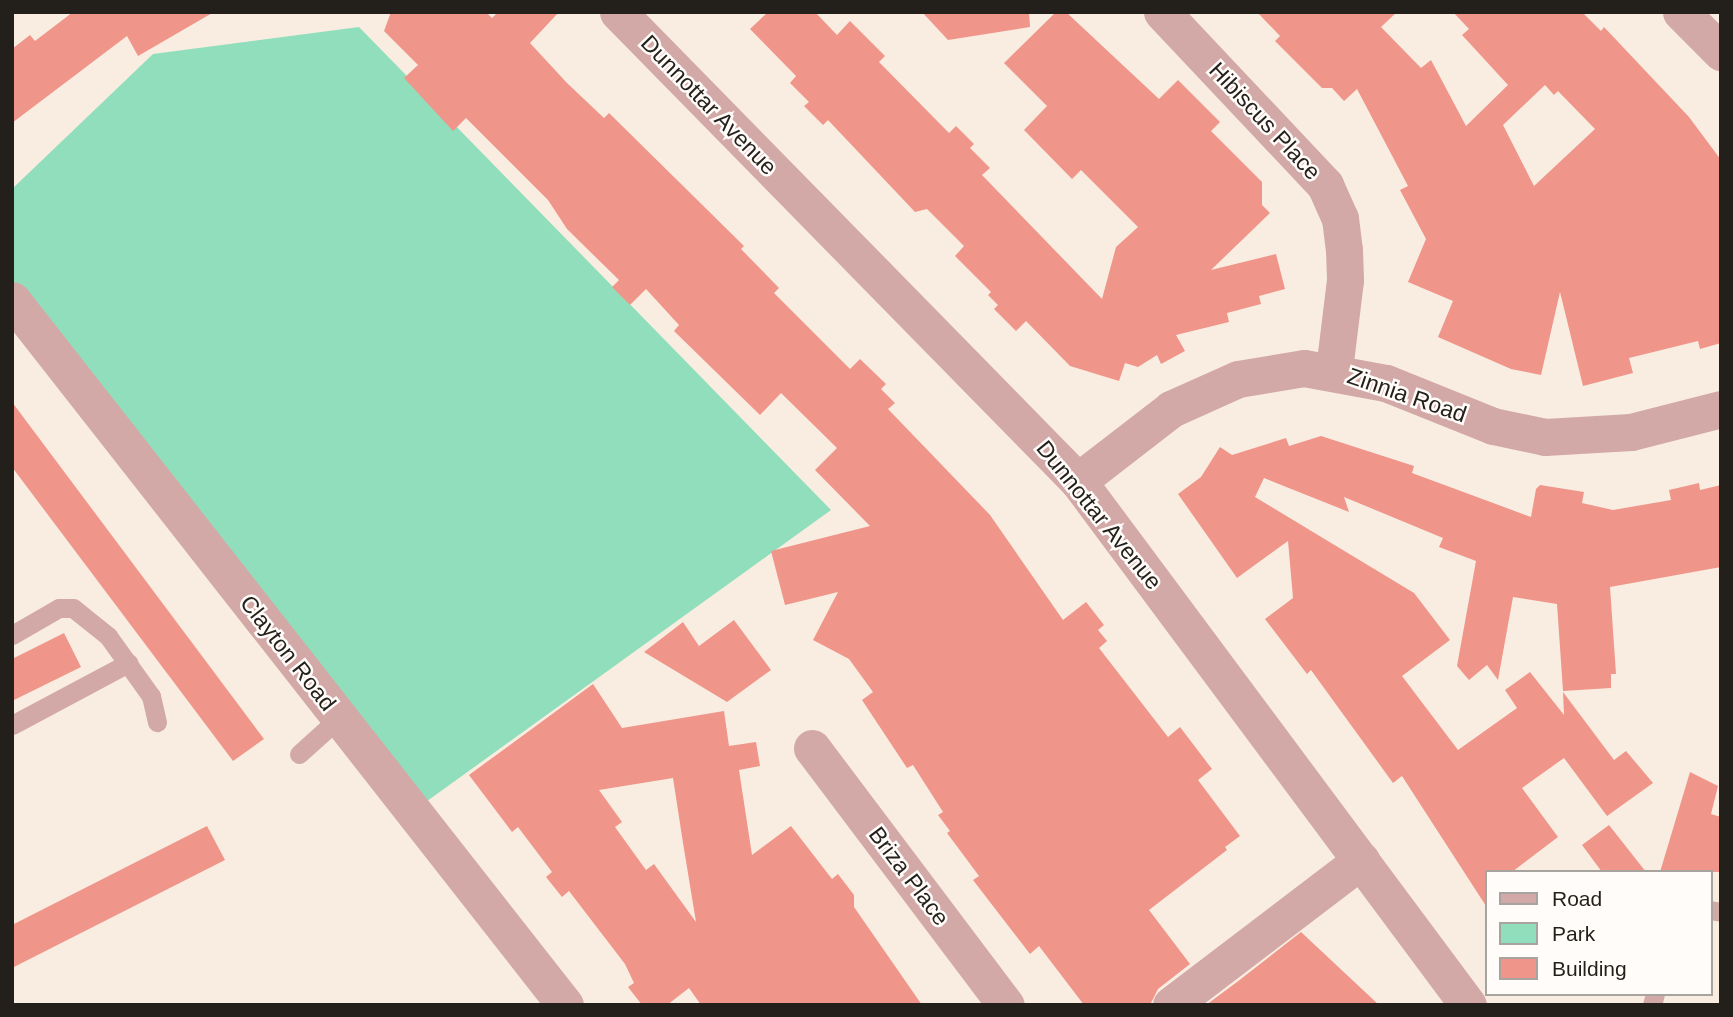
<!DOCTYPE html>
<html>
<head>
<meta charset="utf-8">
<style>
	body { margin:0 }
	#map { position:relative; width:1733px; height:1017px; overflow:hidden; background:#f9ede1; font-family:Helvetica,sans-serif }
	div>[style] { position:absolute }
	.green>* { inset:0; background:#90debc }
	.building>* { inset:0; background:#f0958a }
	.service>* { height:19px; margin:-9.5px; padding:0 9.5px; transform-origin:9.5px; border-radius:9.5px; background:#d3a9a7 }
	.minor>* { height:37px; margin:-18.5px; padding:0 18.5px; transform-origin:18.5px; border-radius:18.5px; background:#d3a9a7 }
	span { translate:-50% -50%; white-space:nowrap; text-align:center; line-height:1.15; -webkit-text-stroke:5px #fffcfa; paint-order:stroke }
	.street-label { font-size:23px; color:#231f1a }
	.frame { position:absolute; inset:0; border:14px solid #231f1a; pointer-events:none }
	.legend { position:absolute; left:1485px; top:870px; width:228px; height:126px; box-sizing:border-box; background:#fffcfa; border:2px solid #a7a4a0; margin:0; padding:9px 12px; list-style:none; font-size:21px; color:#231f1a }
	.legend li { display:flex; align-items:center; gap:14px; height:35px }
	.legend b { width:35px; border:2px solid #a7a4a0 }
</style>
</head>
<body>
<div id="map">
	<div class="green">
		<div style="clip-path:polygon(359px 27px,831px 510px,423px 804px,12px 297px,12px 189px,153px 54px)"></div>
	</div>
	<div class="building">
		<div style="clip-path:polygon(73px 12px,214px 12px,138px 56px,127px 36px,12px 123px,12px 49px,30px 35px,35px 41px)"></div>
		<div style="clip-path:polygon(391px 12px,486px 12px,492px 18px,498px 12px,559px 12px,530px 43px,567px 83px,604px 118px,609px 113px,744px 246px,741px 249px,779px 288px,774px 293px,850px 369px,860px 359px,886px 384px,881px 389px,895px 403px,888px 409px,990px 515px,1063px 620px,1086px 602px,1104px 625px,1098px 630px,1107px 641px,1099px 648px,1168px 737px,1180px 727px,1212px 769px,1198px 780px,1240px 836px,1225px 847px,1227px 850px,1149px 910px,1190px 964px,1158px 989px,1150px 1005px,1084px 1005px,1039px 946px,1030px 954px,973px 880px,979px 876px,947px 833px,950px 831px,938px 815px,943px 812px,913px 765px,907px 768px,862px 700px,873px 692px,849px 659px,813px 640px,838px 592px,785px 605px,771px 551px,870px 526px,815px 470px,837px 448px,781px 393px,760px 415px,674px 331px,679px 325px,646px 289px,630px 305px,612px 287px,619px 280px,567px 229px,548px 200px,466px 118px,453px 131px,404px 78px,418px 65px,384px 31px)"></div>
		<div style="clip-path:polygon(768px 12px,815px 12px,837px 35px,850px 21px,885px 56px,879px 62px,949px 133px,956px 126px,974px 144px,970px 148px,990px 168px,982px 175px,1102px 299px,1116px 247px,1138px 227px,1081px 170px,1072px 179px,1024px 130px,1047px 106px,1004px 63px,1056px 12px,1066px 12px,1159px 99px,1178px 80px,1220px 122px,1211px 131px,1262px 182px,1262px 205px,1270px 213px,1211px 270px,1276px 254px,1285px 289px,1259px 296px,1261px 304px,1227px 313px,1229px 322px,1176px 335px,1185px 351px,1161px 364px,1157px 355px,1138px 367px,1125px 363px,1119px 381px,1070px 366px,1026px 321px,1016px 331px,994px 309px,998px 305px,988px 295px,991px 292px,955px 256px,964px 246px,927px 209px,915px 212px,828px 120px,823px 125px,804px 106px,809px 102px,790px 83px,796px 76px,750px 29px)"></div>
		<div style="clip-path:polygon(922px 12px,1029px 12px,1030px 27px,948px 40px)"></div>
		<div style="clip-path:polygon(evenodd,1257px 12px,1397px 12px,1381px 27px,1421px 68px,1431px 60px,1466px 126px,1508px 85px,1462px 35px,1469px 29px,1453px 12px,1582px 12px,1601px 31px,1604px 27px,1689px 117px,1721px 160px,1721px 343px,1700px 349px,1698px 341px,1629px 358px,1633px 373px,1583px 386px,1560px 292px,1541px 375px,1511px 369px,1438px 337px,1453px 301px,1408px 282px,1426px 239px,1400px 190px,1408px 186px,1357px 89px,1344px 101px,1332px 88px,1322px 88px,1275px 41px,1280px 36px,1257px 12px,1545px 85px,1554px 95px,1558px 91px,1595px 129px,1534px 186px,1503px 125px,1545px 85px)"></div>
		<div style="clip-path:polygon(12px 402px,264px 739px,233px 761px,12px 467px)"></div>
		<div style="clip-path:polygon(1321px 436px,1414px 466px,1412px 473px,1531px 517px,1536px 489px,1540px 485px,1584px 492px,1582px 503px,1613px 510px,1671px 500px,1669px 490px,1699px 483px,1700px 490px,1721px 485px,1721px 567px,1610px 587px,1616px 674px,1611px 674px,1611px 688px,1563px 691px,1557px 604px,1513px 597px,1498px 680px,1487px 665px,1469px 680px,1457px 666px,1476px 561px,1439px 547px,1443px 538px,1344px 497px,1349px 512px,1264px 478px,1255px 497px,1414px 593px,1450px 640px,1402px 676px,1458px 750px,1517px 708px,1505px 690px,1530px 672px,1564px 715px,1563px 692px,1614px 760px,1626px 751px,1653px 783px,1607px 816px,1564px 758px,1522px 788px,1558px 837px,1512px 872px,1486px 872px,1486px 906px,1402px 776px,1393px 783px,1311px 670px,1307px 674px,1265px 619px,1293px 598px,1288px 541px,1237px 578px,1178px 494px,1201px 477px,1220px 447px,1232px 455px,1286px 438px,1289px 446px)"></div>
		<div style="clip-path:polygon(734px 620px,771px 670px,727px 702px,644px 652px,683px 622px,699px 646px)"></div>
		<div style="clip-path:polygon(64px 633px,81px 667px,12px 701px,12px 659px)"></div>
		<div style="clip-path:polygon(evenodd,593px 684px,622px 728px,724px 711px,729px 746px,756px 742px,760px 766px,739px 770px,752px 855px,791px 826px,832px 879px,838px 874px,854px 895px,854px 907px,922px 1005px,701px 1005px,689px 988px,667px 1005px,642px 1005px,628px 987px,634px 983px,625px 964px,569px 891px,562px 897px,546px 877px,552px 872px,518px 827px,512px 832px,469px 775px,593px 684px,673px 778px,683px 843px,696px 922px,654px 864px,646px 870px,615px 827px,622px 822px,599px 790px,673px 778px)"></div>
		<div style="clip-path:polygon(1690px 772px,1718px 786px,1711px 814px,1721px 817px,1721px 872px,1660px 872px)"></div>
		<div style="clip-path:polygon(1609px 825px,1646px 872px,1602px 872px,1582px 845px)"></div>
		<div style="clip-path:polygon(207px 826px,225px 860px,12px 968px,12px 925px)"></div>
		<div style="clip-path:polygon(1301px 932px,1379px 1005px,1206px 1005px,1237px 982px)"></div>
	</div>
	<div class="service">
		<div style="left:12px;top:635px;width:54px;rotate:-29.9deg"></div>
		<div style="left:59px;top:608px;width:14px"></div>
		<div style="left:73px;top:608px;width:45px;rotate:38.7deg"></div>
		<div style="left:108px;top:636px;width:74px;rotate:54.4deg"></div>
		<div style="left:151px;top:696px;width:27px;rotate:77deg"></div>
		<div style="left:12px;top:725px;width:132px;rotate:-28.1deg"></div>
		<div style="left:299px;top:754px;width:54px;rotate:-42deg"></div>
		<div style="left:1710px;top:910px;width:11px;rotate:10deg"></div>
		<div style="left:1652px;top:1005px;width:11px;rotate:-75deg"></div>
	</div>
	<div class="minor">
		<div style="left:618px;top:12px;width:657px;rotate:45.56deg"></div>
		<div style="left:1078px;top:481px;width:653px;rotate:53.34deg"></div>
		<div style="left:1162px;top:12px;width:238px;rotate:46.7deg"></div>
		<div style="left:1325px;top:185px;width:36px;rotate:66deg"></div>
		<div style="left:1340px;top:218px;width:32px;rotate:83deg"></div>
		<div style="left:1344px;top:250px;width:30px;rotate:88deg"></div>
		<div style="left:1345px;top:280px;width:91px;rotate:97deg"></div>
		<div style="left:1681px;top:12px;width:57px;rotate:45deg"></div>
		<div style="left:12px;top:300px;width:896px;rotate:51.89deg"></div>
		<div style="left:1078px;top:481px;width:118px;rotate:-37.7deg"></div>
		<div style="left:1171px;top:409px;width:73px;rotate:-24.1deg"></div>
		<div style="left:1238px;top:379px;width:67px;rotate:-9.5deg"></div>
		<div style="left:1304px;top:368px;width:83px;rotate:10.4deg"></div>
		<div style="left:1386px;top:383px;width:115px;rotate:21.9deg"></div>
		<div style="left:1493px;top:426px;width:53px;rotate:11.9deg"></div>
		<div style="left:1545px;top:437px;width:86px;rotate:-3.3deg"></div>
		<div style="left:1631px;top:432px;width:93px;rotate:-14.3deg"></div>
		<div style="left:812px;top:748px;width:322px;rotate:53deg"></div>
		<div style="left:1171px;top:1005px;width:239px;rotate:-37.3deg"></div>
	</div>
	<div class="street-label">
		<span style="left:709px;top:105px;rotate:46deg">Dunnottar Avenue</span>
		<span style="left:1265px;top:121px;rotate:47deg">Hibiscus Place</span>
		<span style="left:1407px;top:395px;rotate:19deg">Zinnia Road</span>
		<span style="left:1099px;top:515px;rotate:51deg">Dunnottar Avenue</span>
		<span style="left:288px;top:653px;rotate:52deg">Clayton Road</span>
		<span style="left:909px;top:876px;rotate:53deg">Briza Place</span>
	</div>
	<div class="frame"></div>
	<ul class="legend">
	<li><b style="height:9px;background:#d3a9a7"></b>Road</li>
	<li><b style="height:19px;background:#90debc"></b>Park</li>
	<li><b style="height:19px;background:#f0958a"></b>Building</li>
	</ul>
</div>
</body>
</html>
